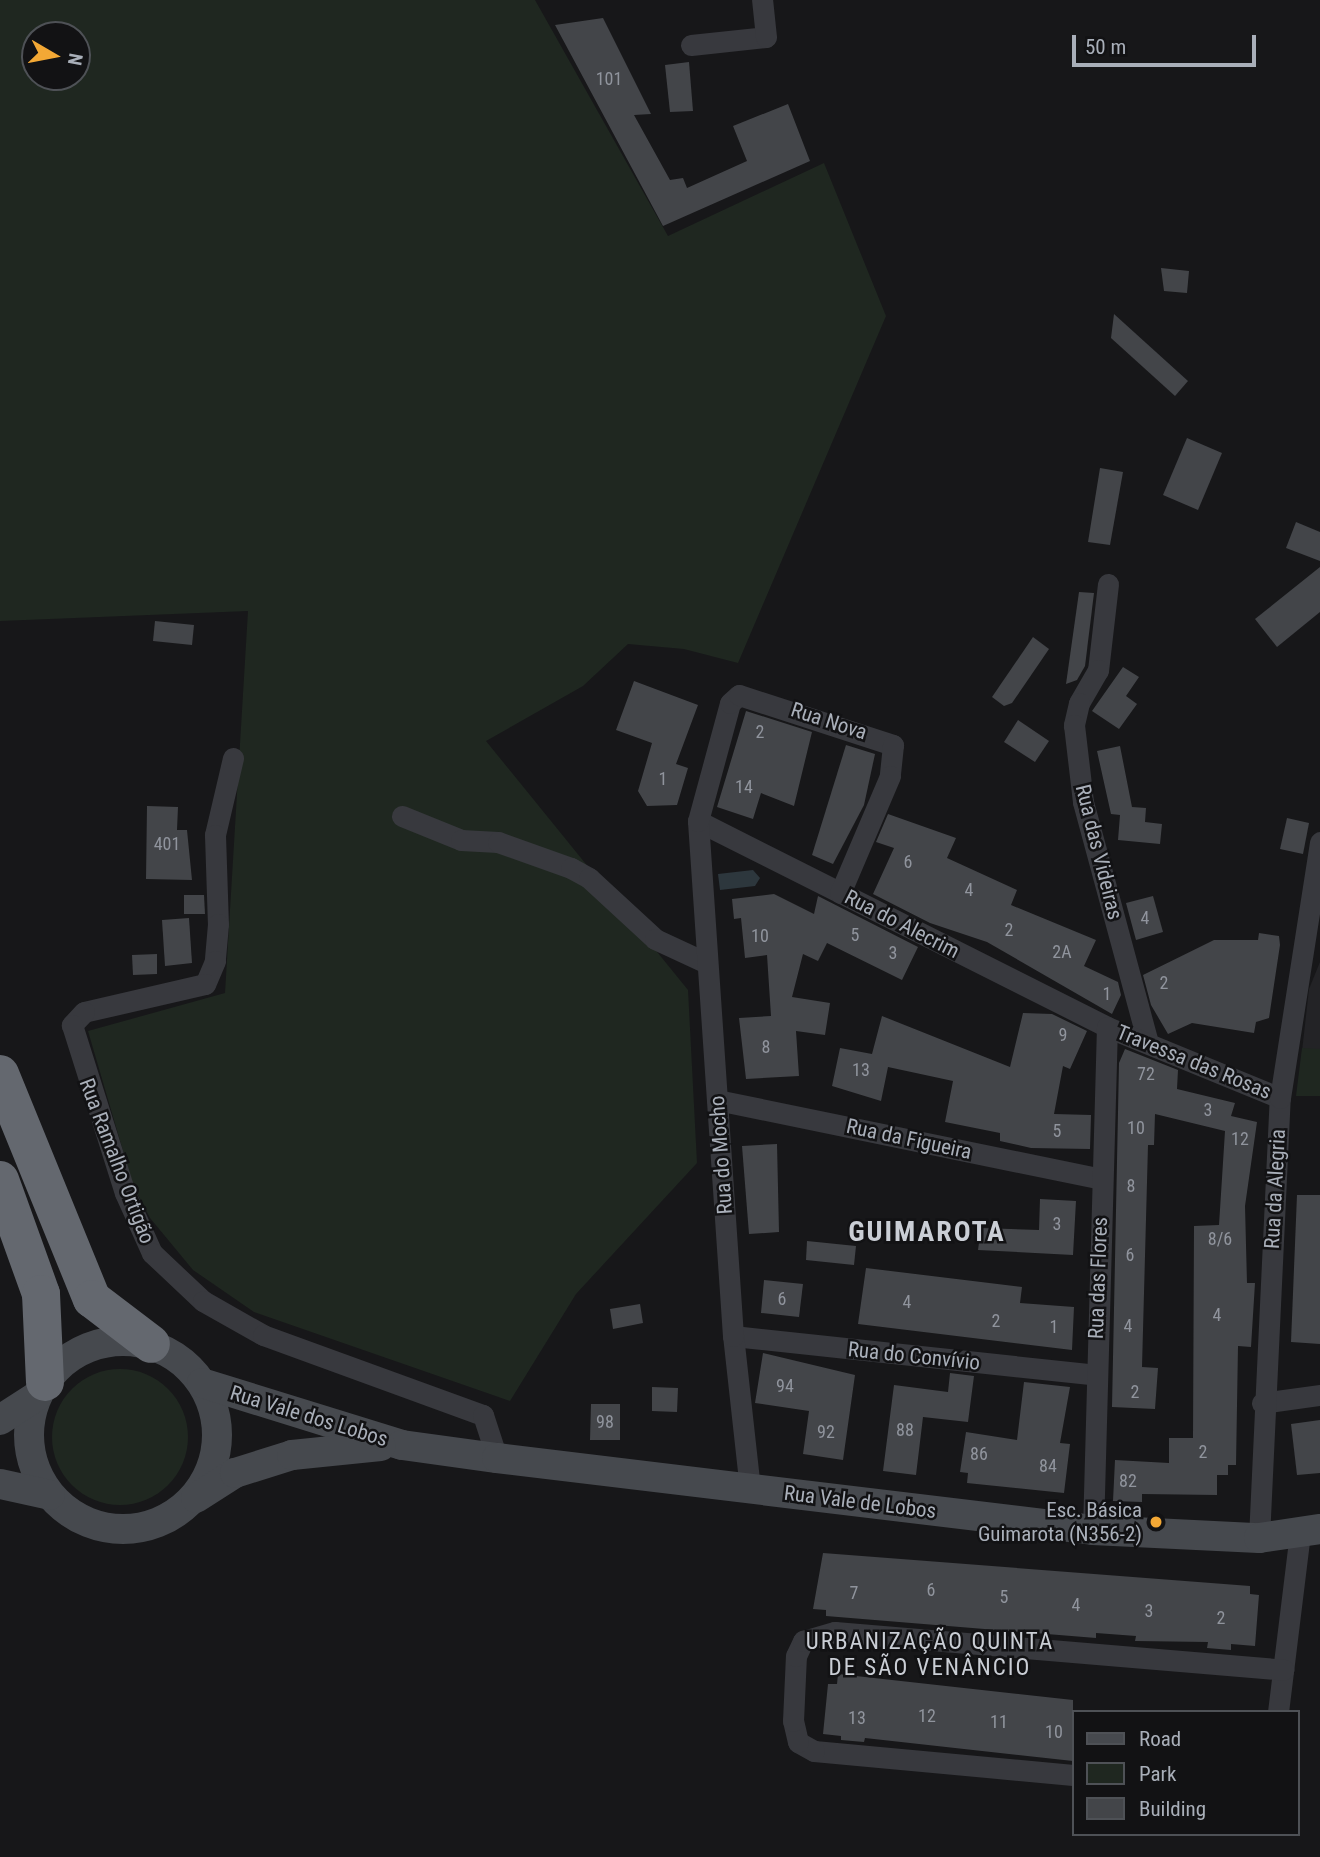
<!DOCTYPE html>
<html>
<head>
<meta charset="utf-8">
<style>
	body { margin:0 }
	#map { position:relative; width:1320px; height:1857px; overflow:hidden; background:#171719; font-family:"Roboto Condensed",sans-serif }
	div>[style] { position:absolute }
	.built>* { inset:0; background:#232326 }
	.green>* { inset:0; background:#1f2720 }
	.round { border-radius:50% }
	.water>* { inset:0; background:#2d373d }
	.building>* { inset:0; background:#434549 }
	.minor>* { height:21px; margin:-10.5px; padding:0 10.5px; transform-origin:10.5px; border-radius:10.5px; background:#38393e }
	.secondary>* { height:30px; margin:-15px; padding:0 15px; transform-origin:15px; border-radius:15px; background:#46494e }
	.secondary>.ring { margin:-15px; padding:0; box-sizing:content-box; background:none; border:30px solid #46494e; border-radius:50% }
	.motorway>* { height:38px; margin:-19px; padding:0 19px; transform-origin:19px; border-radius:19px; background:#64686f }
	.dots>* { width:19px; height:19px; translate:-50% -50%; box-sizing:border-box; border:4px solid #121214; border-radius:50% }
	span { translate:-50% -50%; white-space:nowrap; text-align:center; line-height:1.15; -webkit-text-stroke:5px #121214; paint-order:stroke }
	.number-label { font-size:18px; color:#90949d }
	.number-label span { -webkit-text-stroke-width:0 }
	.street-label { font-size:21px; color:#a9afb9 }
	.poi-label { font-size:21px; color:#a9afb9 }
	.right { translate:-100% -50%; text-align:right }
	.neighbourhood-label { font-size:23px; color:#caced5; letter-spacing:2px }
	.district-label { font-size:28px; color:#caced5; font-weight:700; letter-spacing:2px }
	.legend { position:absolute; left:1072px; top:1710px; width:228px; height:126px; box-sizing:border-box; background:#121214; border:2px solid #4e5156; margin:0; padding:9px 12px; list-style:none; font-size:21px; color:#a9afb9 }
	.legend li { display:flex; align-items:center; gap:14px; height:35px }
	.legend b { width:35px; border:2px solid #4e5156 }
	.north { position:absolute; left:21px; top:21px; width:70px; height:70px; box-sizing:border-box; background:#121214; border:2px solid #4e5156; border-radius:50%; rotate:100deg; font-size:19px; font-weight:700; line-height:28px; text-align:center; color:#a9afb9 }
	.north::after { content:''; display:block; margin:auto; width:24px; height:32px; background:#f3a835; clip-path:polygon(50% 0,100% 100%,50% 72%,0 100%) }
	.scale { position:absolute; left:1072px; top:35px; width:184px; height:32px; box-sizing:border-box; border:4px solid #a9afb9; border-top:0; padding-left:9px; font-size:21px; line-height:24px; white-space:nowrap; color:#a9afb9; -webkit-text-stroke:5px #121214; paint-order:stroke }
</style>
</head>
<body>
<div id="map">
	<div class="built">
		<div style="clip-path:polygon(1320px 962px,1320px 1096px,1297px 1096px,1309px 989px)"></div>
	</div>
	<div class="green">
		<div style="clip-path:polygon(evenodd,0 0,535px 0,668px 236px,824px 163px,886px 316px,738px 663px,684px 649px,628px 644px,583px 686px,486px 741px,688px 990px,697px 1163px,576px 1294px,510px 1401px,254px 1312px,193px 1270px,150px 1218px,133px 1185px,88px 1031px,225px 993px,248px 611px,0 621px,0 0,35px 35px,77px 35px,77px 77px,35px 77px,35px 35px)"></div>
		<div style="clip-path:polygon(1302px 1048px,1320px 1049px,1320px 1096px,1296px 1096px)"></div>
		<div class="round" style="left:52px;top:1369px;width:136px;height:136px"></div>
	</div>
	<div class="water">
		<div style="clip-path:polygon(753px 870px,760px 878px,755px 886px,720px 890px,718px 874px)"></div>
	</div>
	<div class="building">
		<div style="clip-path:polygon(603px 18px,651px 114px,634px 115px,670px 180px,683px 178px,687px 188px,747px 161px,733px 126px,788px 104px,810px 161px,663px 226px,555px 25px)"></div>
		<div style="clip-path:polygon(689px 62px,693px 111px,670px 112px,665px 65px)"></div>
		<div style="clip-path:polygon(1161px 268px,1189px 271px,1187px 293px,1164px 291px)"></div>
		<div style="clip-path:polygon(1114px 314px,1188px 381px,1175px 396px,1111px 338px)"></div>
		<div style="clip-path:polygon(1187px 438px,1222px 453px,1198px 510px,1163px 495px)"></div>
		<div style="clip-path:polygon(1100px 468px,1123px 472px,1110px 545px,1088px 542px)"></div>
		<div style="clip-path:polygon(1296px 522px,1320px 532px,1320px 561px,1286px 548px)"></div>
		<div style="clip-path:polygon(1320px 567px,1320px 612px,1277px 647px,1255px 619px)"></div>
		<div style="clip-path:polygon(1079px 592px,1094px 593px,1085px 666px,1077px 680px,1066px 684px)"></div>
		<div style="clip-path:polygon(155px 621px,194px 625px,192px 645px,153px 641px)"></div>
		<div style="clip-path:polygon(1033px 637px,1049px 649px,1012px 703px,1004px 706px,992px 697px)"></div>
		<div style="clip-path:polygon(1123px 667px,1139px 677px,1126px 696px,1137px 704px,1119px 729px,1092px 711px)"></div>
		<div style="clip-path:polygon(634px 681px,698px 705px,676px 764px,688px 768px,677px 805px,647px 806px,638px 791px,652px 743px,616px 730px)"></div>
		<div style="clip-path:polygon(746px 711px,812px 732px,794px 806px,761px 793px,753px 819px,717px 807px)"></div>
		<div style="clip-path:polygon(1018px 720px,1049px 741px,1035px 762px,1004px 742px)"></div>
		<div style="clip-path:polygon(846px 745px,875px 754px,864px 805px,833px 864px,812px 855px)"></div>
		<div style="clip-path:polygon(1120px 746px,1132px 807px,1146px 808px,1145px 822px,1162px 824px,1160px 844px,1118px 840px,1120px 815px,1111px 814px,1097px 751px)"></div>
		<div style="clip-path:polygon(147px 806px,178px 807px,177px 830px,187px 830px,192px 880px,146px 879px)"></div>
		<div style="clip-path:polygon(888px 814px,956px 838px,947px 858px,1017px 890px,1011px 905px,1096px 940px,1084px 966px,1118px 982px,1121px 995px,1112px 1014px,987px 942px,930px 923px,873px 894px,894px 848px,876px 842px)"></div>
		<div style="clip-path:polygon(1287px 818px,1309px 823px,1303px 854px,1280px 849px)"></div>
		<div style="clip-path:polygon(774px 894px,814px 914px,818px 896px,918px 947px,902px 980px,827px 943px,818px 961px,803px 954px,792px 997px,830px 1003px,825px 1035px,796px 1031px,799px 1076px,746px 1079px,739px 1018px,771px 1016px,767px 955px,745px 958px,741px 918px,734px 919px,732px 899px)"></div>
		<div style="clip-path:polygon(184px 895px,204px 895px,205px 914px,184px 914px)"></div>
		<div style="clip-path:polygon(1153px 896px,1163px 932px,1136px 940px,1126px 903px)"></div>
		<div style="clip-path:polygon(189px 918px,192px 963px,165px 966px,162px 920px)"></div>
		<div style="clip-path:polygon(1259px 933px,1279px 936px,1280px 945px,1269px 1018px,1256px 1022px,1254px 1033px,1192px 1023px,1168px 1034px,1151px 1005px,1143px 975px,1214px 940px,1258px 940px)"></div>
		<div style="clip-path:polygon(157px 954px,157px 974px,133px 975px,132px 955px)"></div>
		<div style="clip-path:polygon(1023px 1013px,1052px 1014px,1087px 1031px,1070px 1069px,1063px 1066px,1054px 1114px,1091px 1115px,1090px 1149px,1031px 1148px,1000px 1141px,1000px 1133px,945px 1122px,953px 1081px,888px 1067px,881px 1101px,832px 1086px,840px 1048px,872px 1054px,882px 1016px,1010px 1067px)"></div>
		<div style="clip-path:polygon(1125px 1049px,1178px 1070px,1177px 1089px,1235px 1103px,1231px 1116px,1257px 1122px,1245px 1206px,1247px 1283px,1255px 1283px,1251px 1347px,1238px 1346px,1236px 1465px,1228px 1465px,1228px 1475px,1217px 1475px,1217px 1495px,1142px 1494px,1142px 1502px,1113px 1501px,1115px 1460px,1169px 1463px,1169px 1438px,1193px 1438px,1194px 1226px,1219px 1225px,1225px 1131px,1155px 1114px,1154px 1145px,1148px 1145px,1142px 1367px,1158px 1368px,1155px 1409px,1112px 1407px,1119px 1063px)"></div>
		<div style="clip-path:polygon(777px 1144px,779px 1232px,749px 1234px,742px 1146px)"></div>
		<div style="clip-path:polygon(1297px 1195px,1320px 1195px,1320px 1344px,1291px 1342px)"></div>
		<div style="clip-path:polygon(1040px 1199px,1076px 1201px,1073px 1255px,978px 1250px,981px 1228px,1039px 1230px)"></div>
		<div style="clip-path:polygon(807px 1241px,856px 1246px,854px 1265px,806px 1260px)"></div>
		<div style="clip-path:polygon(866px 1268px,1022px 1287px,1020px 1303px,1074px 1307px,1072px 1350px,858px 1324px)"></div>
		<div style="clip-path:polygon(764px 1280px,803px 1284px,799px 1317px,761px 1313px)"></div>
		<div style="clip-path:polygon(640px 1304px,643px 1323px,613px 1329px,610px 1309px)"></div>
		<div style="clip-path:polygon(763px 1353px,855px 1375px,843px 1460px,803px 1454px,809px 1411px,755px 1403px)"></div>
		<div style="clip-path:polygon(950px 1373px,974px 1376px,968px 1422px,923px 1417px,916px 1475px,883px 1471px,894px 1385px,948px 1392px)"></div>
		<div style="clip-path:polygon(1024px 1382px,1070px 1387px,1060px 1443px,1070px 1444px,1064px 1493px,967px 1483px,968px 1473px,960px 1472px,966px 1432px,1017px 1440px)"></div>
		<div style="clip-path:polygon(652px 1387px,678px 1388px,677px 1412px,652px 1411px)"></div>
		<div style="clip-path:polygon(591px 1404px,620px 1404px,620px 1440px,590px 1440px)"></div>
		<div style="clip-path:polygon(1320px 1420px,1320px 1473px,1297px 1475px,1291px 1424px)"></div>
		<div style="clip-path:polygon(823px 1553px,1250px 1586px,1250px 1594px,1259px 1595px,1255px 1646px,1231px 1644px,1231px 1650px,1207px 1648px,1208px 1642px,1135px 1641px,1136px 1636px,1096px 1633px,1096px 1638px,826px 1616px,826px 1610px,813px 1609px)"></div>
		<div style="clip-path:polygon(838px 1674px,1073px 1700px,1073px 1761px,865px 1738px,864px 1742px,841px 1740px,841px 1736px,823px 1734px,828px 1684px,837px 1684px)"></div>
	</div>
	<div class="minor">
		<div style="left:691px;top:45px;width:75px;rotate:-6.1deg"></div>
		<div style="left:766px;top:37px;width:37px;rotate:-96deg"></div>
		<div style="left:1108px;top:584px;width:87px;rotate:96.6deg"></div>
		<div style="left:1098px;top:670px;width:38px;rotate:120deg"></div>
		<div style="left:1079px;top:703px;width:23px;rotate:103deg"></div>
		<div style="left:1074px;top:725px;width:78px;rotate:83.3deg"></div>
		<div style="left:1083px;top:802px;width:245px;rotate:74.9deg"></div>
		<div style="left:233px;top:758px;width:79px;rotate:103.2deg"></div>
		<div style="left:215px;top:835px;width:89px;rotate:88.1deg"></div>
		<div style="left:218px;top:924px;width:37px;rotate:95deg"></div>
		<div style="left:215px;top:961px;width:25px;rotate:113deg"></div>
		<div style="left:205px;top:984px;width:124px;rotate:167deg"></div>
		<div style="left:84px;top:1012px;width:18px;rotate:133deg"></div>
		<div style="left:72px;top:1025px;width:176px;rotate:72.5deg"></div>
		<div style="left:125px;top:1193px;width:66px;rotate:65.8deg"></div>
		<div style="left:152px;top:1253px;width:70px;rotate:43.3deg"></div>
		<div style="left:203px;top:1301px;width:69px;rotate:29.5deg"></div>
		<div style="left:263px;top:1335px;width:234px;rotate:20deg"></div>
		<div style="left:483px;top:1415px;width:45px;rotate:72deg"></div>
		<div style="left:402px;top:816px;width:64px;rotate:22.1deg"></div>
		<div style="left:461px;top:840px;width:37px;rotate:3deg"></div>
		<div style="left:498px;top:842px;width:77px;rotate:19.6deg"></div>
		<div style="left:571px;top:868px;width:21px;rotate:29deg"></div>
		<div style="left:589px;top:878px;width:90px;rotate:42.7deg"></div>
		<div style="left:655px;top:939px;width:57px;rotate:24.8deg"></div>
		<div style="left:698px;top:821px;width:458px;rotate:26.7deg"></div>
		<div style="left:1107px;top:1027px;width:187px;rotate:22.3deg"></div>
		<div style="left:717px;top:1100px;width:393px;rotate:11.6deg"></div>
		<div style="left:733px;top:1336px;width:364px;rotate:6.1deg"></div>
		<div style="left:1262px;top:1403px;width:59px;rotate:-7.9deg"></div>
		<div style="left:750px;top:1489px;width:154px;rotate:-96.3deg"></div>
		<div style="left:733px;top:1336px;width:516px;rotate:-93.89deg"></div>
		<div style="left:698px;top:821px;width:122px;rotate:-74.8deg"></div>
		<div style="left:730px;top:703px;width:12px;rotate:-42deg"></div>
		<div style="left:739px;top:695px;width:162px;rotate:18deg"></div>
		<div style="left:893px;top:745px;width:31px;rotate:96deg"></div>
		<div style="left:890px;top:776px;width:127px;rotate:113.1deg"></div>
		<div style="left:1093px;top:1530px;width:503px;rotate:-88.41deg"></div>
		<div style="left:1259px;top:1538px;width:441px;rotate:-87.3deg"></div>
		<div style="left:1280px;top:1098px;width:259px;rotate:-81.1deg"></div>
		<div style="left:1278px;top:1712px;width:181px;rotate:-83deg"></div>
		<div style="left:1073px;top:1775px;width:260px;rotate:-174.7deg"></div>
		<div style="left:814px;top:1751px;width:18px;rotate:-151deg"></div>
		<div style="left:798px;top:1742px;width:22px;rotate:-103deg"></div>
		<div style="left:793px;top:1721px;width:65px;rotate:-87.4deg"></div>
		<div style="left:796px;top:1656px;width:17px;rotate:-65deg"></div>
		<div style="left:803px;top:1641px;width:33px;rotate:-16deg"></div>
		<div style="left:835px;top:1632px;width:450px;rotate:4.8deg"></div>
	</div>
	<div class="secondary">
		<div class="ring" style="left:29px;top:1341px;width:158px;height:158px"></div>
		<div style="left:202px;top:1383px;width:209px;rotate:17.2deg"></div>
		<div style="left:402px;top:1445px;width:96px;rotate:7.8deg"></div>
		<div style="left:497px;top:1458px;width:600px;rotate:6.89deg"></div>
		<div style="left:1093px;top:1530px;width:166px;rotate:2.8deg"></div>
		<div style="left:1259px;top:1538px;width:62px;rotate:-8.4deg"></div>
		<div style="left:0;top:1420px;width:44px;rotate:-33deg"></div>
		<div style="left:0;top:1484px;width:51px;rotate:12.4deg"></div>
		<div style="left:196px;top:1498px;width:46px;rotate:-32.7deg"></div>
		<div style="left:235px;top:1473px;width:60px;rotate:-17.5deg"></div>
		<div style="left:292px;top:1455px;width:89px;rotate:-5.8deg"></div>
	</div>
	<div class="motorway">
		<div style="left:0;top:1074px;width:243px;rotate:67.8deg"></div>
		<div style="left:92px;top:1299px;width:74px;rotate:37.3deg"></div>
		<div style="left:0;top:1180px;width:121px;rotate:70.2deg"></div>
		<div style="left:41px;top:1294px;width:88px;rotate:87.4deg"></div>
	</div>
	<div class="dots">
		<div style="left:1156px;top:1522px;background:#f3a835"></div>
	</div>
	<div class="number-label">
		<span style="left:609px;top:79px">101</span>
		<span style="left:760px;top:732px">2</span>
		<span style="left:663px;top:779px">1</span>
		<span style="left:744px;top:787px">14</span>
		<span style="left:167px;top:844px">401</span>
		<span style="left:908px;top:862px">6</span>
		<span style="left:969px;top:890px">4</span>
		<span style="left:1145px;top:918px">4</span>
		<span style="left:1009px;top:930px">2</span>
		<span style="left:855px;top:935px">5</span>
		<span style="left:760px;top:936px">10</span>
		<span style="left:1062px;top:952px">2A</span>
		<span style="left:893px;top:953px">3</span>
		<span style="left:1164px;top:983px">2</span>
		<span style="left:1107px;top:994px">1</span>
		<span style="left:1063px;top:1035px">9</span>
		<span style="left:766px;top:1047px">8</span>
		<span style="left:861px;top:1070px">13</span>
		<span style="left:1146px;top:1074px">72</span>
		<span style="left:1208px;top:1110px">3</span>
		<span style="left:1136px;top:1128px">10</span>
		<span style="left:1057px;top:1131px">5</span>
		<span style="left:1240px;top:1139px">12</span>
		<span style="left:1131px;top:1186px">8</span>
		<span style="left:1057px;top:1224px">3</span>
		<span style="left:1220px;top:1239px">8/6</span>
		<span style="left:1130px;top:1255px">6</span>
		<span style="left:782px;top:1299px">6</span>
		<span style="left:907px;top:1302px">4</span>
		<span style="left:1217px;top:1315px">4</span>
		<span style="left:996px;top:1321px">2</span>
		<span style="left:1128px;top:1326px">4</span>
		<span style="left:1054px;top:1327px">1</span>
		<span style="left:785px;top:1386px">94</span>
		<span style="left:1135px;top:1392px">2</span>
		<span style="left:605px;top:1422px">98</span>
		<span style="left:905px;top:1430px">88</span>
		<span style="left:826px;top:1432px">92</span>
		<span style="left:1203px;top:1452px">2</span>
		<span style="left:979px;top:1454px">86</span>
		<span style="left:1048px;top:1466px">84</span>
		<span style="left:1128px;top:1481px">82</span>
		<span style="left:931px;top:1590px">6</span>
		<span style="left:854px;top:1593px">7</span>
		<span style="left:1004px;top:1597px">5</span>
		<span style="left:1076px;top:1605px">4</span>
		<span style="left:1149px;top:1611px">3</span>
		<span style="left:1221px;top:1618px">2</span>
		<span style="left:927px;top:1716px">12</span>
		<span style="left:857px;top:1718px">13</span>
		<span style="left:999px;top:1722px">11</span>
		<span style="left:1054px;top:1732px">10</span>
	</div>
	<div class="street-label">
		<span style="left:829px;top:721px;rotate:18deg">Rua Nova</span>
		<span style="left:1099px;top:852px;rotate:76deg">Rua das Videiras</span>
		<span style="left:902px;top:924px;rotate:27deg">Rua do Alecrim</span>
		<span style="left:1194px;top:1062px;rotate:22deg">Travessa das Rosas</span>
		<span style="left:909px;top:1139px;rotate:12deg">Rua da Figueira</span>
		<span style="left:721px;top:1155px;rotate:-94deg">Rua do Mocho</span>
		<span style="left:117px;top:1161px;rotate:69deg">Rua Ramalho Ortigão</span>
		<span style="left:1275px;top:1189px;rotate:-87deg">Rua da Alegria</span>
		<span style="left:1098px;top:1278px;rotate:-88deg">Rua das Flores</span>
		<span style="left:914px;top:1356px;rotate:6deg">Rua do Convívio</span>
		<span style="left:309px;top:1416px;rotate:17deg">Rua Vale dos Lobos</span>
		<span style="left:860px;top:1502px;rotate:7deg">Rua Vale de Lobos</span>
	</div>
	<div class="poi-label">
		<span class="right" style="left:1142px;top:1522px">Esc. Básica<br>Guimarota (N356-2)</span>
	</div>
	<div class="neighbourhood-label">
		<span style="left:930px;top:1655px">URBANIZAÇÃO QUINTA<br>DE SÃO VENÂNCIO</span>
	</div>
	<div class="district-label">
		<span style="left:927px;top:1232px">GUIMAROTA</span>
	</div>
	<ul class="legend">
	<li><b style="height:9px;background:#46494e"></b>Road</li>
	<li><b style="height:19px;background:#1f2720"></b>Park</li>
	<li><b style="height:19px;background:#434549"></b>Building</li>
	</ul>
	<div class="north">N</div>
	<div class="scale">50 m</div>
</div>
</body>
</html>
